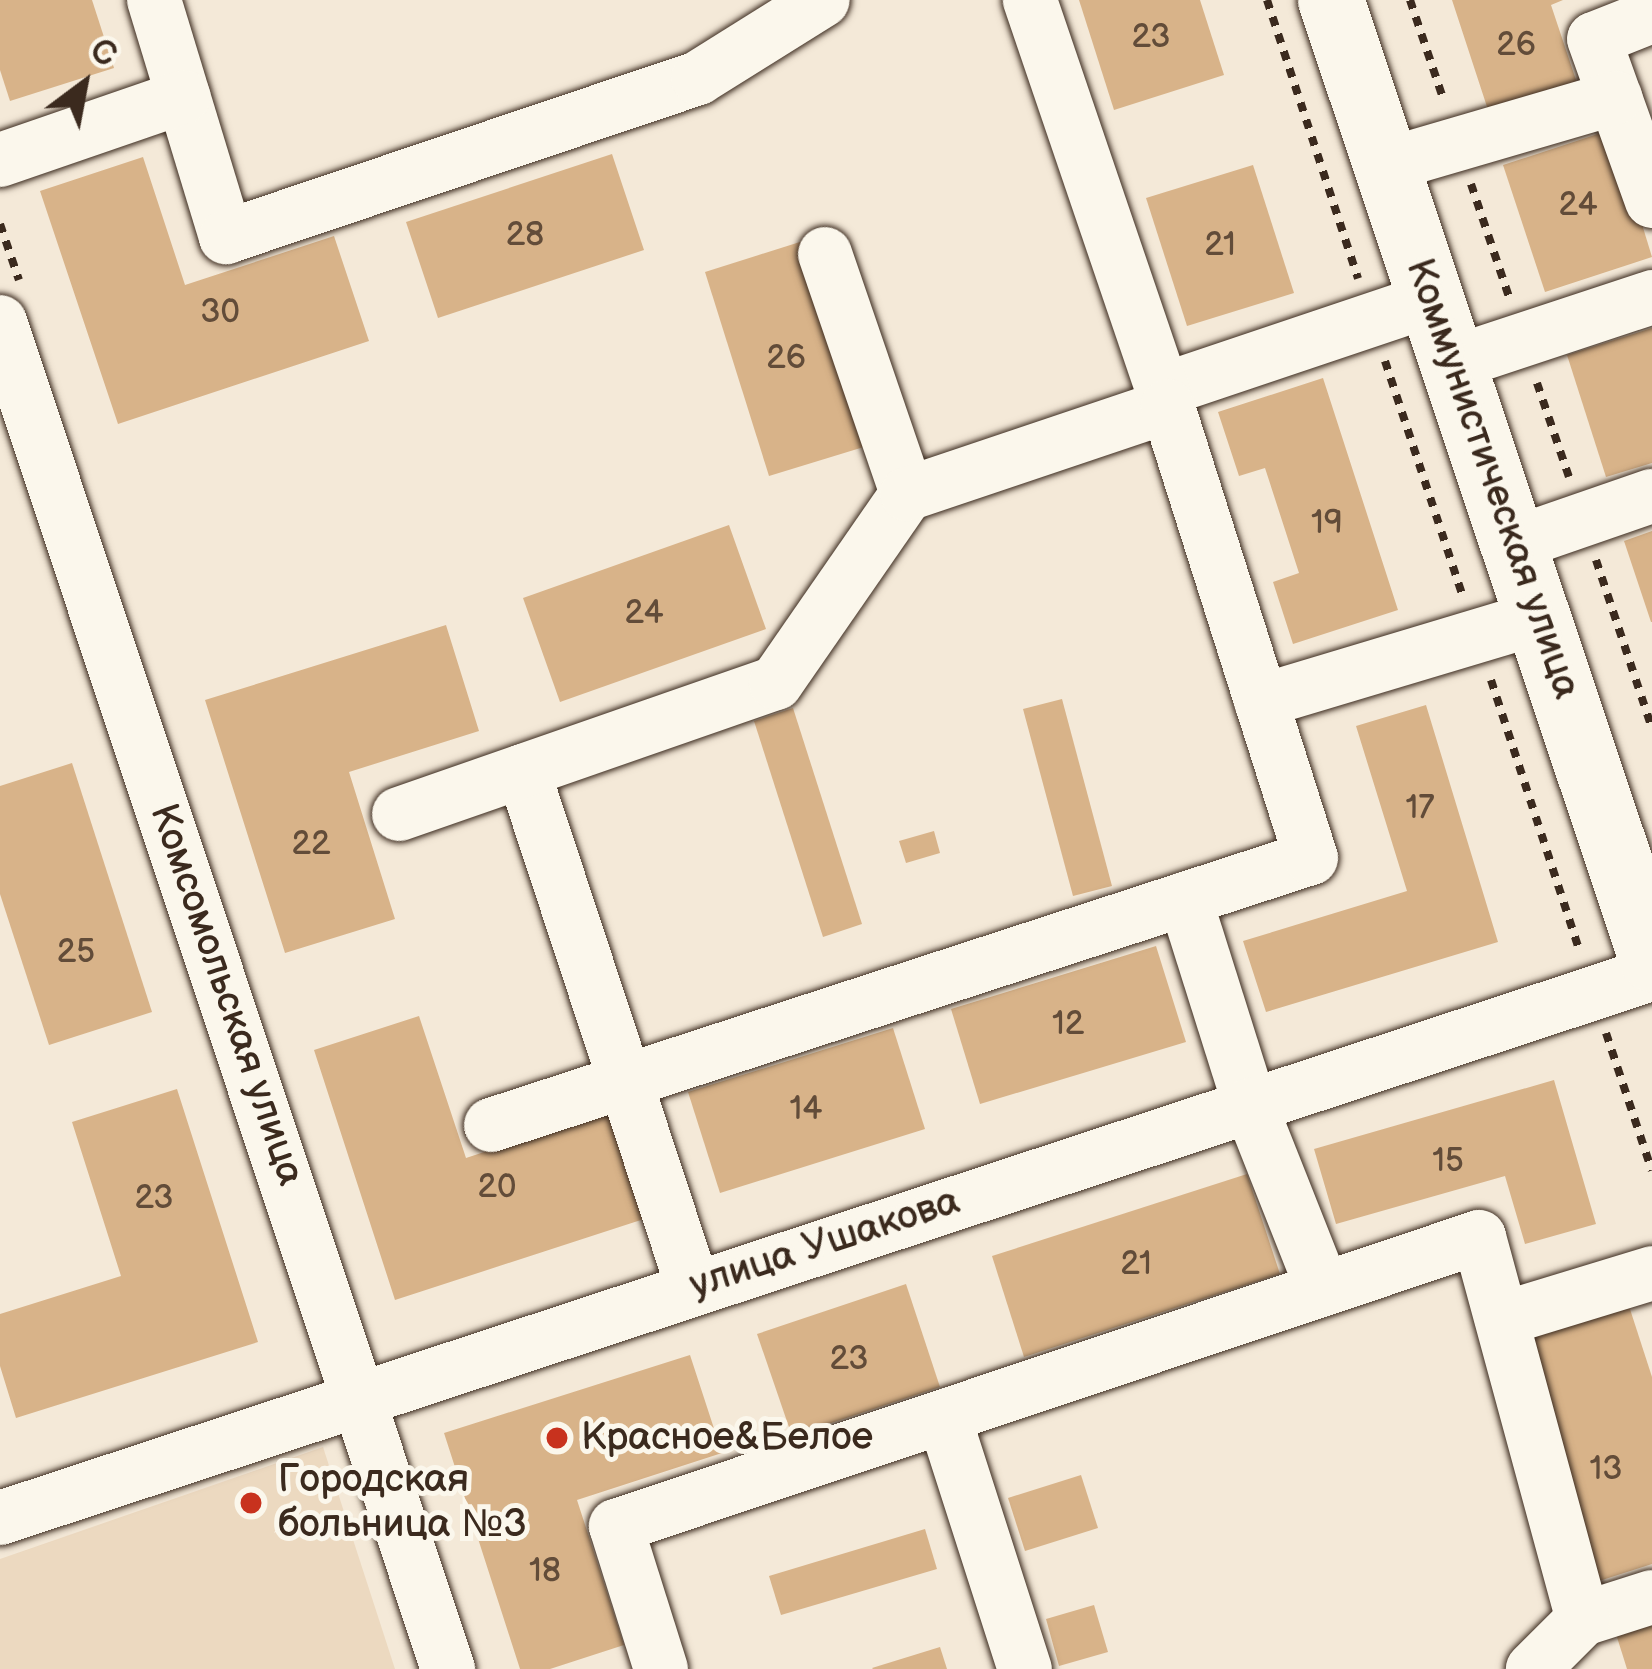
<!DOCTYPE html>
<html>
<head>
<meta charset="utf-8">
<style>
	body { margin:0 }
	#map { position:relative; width:1652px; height:1669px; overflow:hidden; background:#f4e9d8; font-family:"Balsamiq Sans",sans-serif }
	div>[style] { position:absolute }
	.built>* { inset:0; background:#ecd9c0 }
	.building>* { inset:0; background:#d8b389 }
	.path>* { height:8px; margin-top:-4px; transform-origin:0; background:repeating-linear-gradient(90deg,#3b2a1e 0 9px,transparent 0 18px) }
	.roads { filter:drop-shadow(0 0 3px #3b2a1e) drop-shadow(0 0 3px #3b2a1e) }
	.minor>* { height:54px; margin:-27px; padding:0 27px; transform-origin:27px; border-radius:27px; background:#fbf7ec }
	.major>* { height:66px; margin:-33px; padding:0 33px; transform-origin:33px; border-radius:33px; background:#fbf7ec }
	.dots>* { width:33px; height:33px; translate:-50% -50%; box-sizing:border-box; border:6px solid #fbf7ec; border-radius:50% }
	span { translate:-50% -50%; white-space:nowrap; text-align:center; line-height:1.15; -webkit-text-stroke:10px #fbf7ec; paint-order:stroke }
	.number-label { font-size:33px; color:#624c39 }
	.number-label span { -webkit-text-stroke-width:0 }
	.street-label { font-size:39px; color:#3b2a1e }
	.poi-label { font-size:39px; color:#3b2a1e }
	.left { translate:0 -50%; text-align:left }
	.north { position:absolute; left:24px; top:24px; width:120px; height:120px; -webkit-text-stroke:9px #fbf7ec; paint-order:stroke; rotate:32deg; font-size:33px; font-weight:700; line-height:48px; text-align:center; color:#3b2a1e }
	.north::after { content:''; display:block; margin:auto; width:42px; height:54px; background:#3b2a1e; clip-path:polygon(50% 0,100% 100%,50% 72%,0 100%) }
</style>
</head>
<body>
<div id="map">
	<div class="built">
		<div style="clip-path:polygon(323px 1447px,395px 1669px,0 1669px,0 1559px)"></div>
	</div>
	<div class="building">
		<div style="clip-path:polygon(0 0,92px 0,114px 68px,10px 101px,0 70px)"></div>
		<div style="clip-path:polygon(1079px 0,1200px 0,1224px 75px,1114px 110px)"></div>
		<div style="clip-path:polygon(1452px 0,1563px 0,1551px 5px,1578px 86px,1490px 116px)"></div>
		<div style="clip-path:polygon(1613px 129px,1652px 257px,1545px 292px,1503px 165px)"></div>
		<div style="clip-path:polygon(612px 154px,644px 250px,438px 318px,406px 222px)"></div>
		<div style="clip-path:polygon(143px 157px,185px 285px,334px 236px,369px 341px,118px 424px,40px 191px)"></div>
		<div style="clip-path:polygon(1253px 165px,1294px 293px,1187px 326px,1146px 198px)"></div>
		<div style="clip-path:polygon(803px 241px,867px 446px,769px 476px,705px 272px)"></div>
		<div style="clip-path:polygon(1652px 328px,1652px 463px,1606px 477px,1567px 355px)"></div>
		<div style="clip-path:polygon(1323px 378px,1398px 610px,1293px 644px,1273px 582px,1299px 573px,1265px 468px,1239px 476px,1218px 412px)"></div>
		<div style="clip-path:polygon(729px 525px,766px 629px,560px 702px,523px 598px)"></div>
		<div style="clip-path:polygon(1652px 531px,1652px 622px,1651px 622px,1624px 541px)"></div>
		<div style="clip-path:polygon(446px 625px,479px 731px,349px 772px,395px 919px,285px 953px,205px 700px)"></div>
		<div style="clip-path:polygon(1062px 699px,1112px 886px,1073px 896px,1023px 709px)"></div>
		<div style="clip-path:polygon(1426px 705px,1498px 942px,1266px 1012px,1243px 941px,1407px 891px,1356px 726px)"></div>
		<div style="clip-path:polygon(793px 708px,862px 924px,823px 937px,754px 721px)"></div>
		<div style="clip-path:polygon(72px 763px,152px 1012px,49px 1045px,0 894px,0 786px)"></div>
		<div style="clip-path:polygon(934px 831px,940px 853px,906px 863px,899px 841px)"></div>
		<div style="clip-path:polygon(1156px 946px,1186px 1042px,980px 1104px,951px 1009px)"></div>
		<div style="clip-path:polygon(419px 1016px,466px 1158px,609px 1111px,644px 1219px,395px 1300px,314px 1050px)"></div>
		<div style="clip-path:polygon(893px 1028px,925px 1129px,720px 1193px,688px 1092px)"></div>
		<div style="clip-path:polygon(1554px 1080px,1596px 1224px,1525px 1244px,1505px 1176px,1336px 1224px,1314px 1149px)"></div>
		<div style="clip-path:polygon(177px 1089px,258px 1342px,16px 1418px,0 1366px,0 1314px,121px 1276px,72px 1122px)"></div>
		<div style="clip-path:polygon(1247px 1174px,1280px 1274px,1024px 1357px,992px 1256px)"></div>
		<div style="clip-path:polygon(906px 1284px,940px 1387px,792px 1436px,757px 1334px)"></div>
		<div style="clip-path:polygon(1629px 1306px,1652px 1377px,1652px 1564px,1596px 1582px,1519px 1342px)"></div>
		<div style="clip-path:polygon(690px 1355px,722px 1453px,577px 1500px,624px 1645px,550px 1669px,520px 1669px,444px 1433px)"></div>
		<div style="clip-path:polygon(1081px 1475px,1098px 1528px,1025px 1551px,1008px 1498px)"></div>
		<div style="clip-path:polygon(925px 1529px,937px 1569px,781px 1615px,769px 1576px)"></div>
		<div style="clip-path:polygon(1094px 1605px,1108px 1652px,1059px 1666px,1046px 1619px)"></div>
		<div style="clip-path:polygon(1652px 1624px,1652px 1669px,1627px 1669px,1616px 1634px)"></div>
		<div style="clip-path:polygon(940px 1647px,947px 1669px,873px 1669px,872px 1668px)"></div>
	</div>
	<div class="path">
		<div style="left:1267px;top:0;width:293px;rotate:71.9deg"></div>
		<div style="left:1410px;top:0;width:107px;rotate:71.4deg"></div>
		<div style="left:1471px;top:184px;width:122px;rotate:71.4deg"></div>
		<div style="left:0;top:224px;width:59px;rotate:71.3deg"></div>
		<div style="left:1385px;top:361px;width:249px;rotate:71.7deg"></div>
		<div style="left:1537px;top:383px;width:99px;rotate:71.2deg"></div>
		<div style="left:1596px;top:560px;width:177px;rotate:71.6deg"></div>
		<div style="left:1491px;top:680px;width:284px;rotate:71.9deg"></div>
		<div style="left:1606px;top:1033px;width:145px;rotate:71.6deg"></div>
	</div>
	<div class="roads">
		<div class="minor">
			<div style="left:154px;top:0;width:248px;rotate:73.1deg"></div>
			<div style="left:226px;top:237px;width:498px;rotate:-18.6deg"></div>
			<div style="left:698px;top:78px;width:147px;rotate:-32deg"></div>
			<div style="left:1652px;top:16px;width:62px;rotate:158.4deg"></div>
			<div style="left:1594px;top:39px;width:172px;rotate:70.3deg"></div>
			<div style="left:0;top:160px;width:194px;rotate:-19deg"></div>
			<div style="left:1386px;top:165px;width:239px;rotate:-16.3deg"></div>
			<div style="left:825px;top:254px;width:254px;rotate:71.1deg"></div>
			<div style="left:0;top:322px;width:1420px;rotate:71.6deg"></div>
			<div style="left:1453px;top:363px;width:210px;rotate:-18.3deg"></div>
			<div style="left:1163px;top:390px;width:283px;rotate:-18.6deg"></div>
			<div style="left:1513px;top:544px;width:147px;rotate:-19.1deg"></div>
			<div style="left:1261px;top:701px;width:289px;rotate:-16.7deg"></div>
			<div style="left:523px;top:771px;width:543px;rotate:71.77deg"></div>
			<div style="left:399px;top:814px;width:399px;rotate:-19.2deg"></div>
			<div style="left:776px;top:683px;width:230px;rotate:-55.3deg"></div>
			<div style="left:907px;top:494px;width:275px;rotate:-18.6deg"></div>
			<div style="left:1168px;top:406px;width:429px;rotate:-108.8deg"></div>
			<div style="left:1185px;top:899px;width:216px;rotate:72.5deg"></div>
			<div style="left:1250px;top:1105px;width:198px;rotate:68.4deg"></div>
			<div style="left:491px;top:1125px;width:862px;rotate:-18.04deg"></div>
			<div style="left:1311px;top:858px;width:474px;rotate:-107.6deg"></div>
			<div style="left:1502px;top:1319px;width:157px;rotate:-17deg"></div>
			<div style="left:951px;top:1414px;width:25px;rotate:90deg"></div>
			<div style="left:951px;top:1439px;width:242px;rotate:72.2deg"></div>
			<div style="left:0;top:1518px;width:1739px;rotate:-18.23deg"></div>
			<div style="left:1583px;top:1619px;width:72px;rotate:-17.7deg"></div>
			<div style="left:661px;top:1669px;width:150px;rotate:-107.5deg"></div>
			<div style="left:616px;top:1526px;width:910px;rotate:-18.51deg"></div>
			<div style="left:1479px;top:1237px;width:396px;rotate:74.8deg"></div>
			<div style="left:1583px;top:1619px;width:71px;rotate:135deg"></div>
		</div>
		<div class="major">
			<div style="left:1331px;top:0;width:1011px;rotate:71.49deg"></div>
		</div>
	</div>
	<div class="dots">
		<div style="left:557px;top:1438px;background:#c8321e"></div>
		<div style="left:251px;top:1503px;background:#c8321e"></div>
	</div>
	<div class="number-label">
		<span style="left:1151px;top:38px">23</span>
		<span style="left:1516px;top:46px">26</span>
		<span style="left:1578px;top:206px">24</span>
		<span style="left:525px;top:236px">28</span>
		<span style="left:1220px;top:246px">21</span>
		<span style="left:220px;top:313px">30</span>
		<span style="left:786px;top:359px">26</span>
		<span style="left:1327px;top:524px">19</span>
		<span style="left:644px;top:614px">24</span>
		<span style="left:1420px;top:809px">17</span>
		<span style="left:311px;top:845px">22</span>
		<span style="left:76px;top:953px">25</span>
		<span style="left:1068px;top:1025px">12</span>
		<span style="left:806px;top:1110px">14</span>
		<span style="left:1448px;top:1162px">15</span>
		<span style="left:497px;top:1188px">20</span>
		<span style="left:154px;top:1199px">23</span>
		<span style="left:1136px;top:1265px">21</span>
		<span style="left:849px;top:1360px">23</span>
		<span style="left:1606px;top:1470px">13</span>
		<span style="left:545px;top:1572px">18</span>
	</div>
	<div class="street-label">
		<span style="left:1492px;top:479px;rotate:71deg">Коммунистическая улица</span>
		<span style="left:226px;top:995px;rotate:71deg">Комсомольская улица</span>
		<span style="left:825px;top:1244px;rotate:-18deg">улица Ушакова</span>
	</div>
	<div class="poi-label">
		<span class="left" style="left:581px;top:1438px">Красное&amp;Белое</span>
		<span class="left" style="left:278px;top:1503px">Городская<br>больница №3</span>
	</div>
	<div class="north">С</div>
</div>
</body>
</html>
